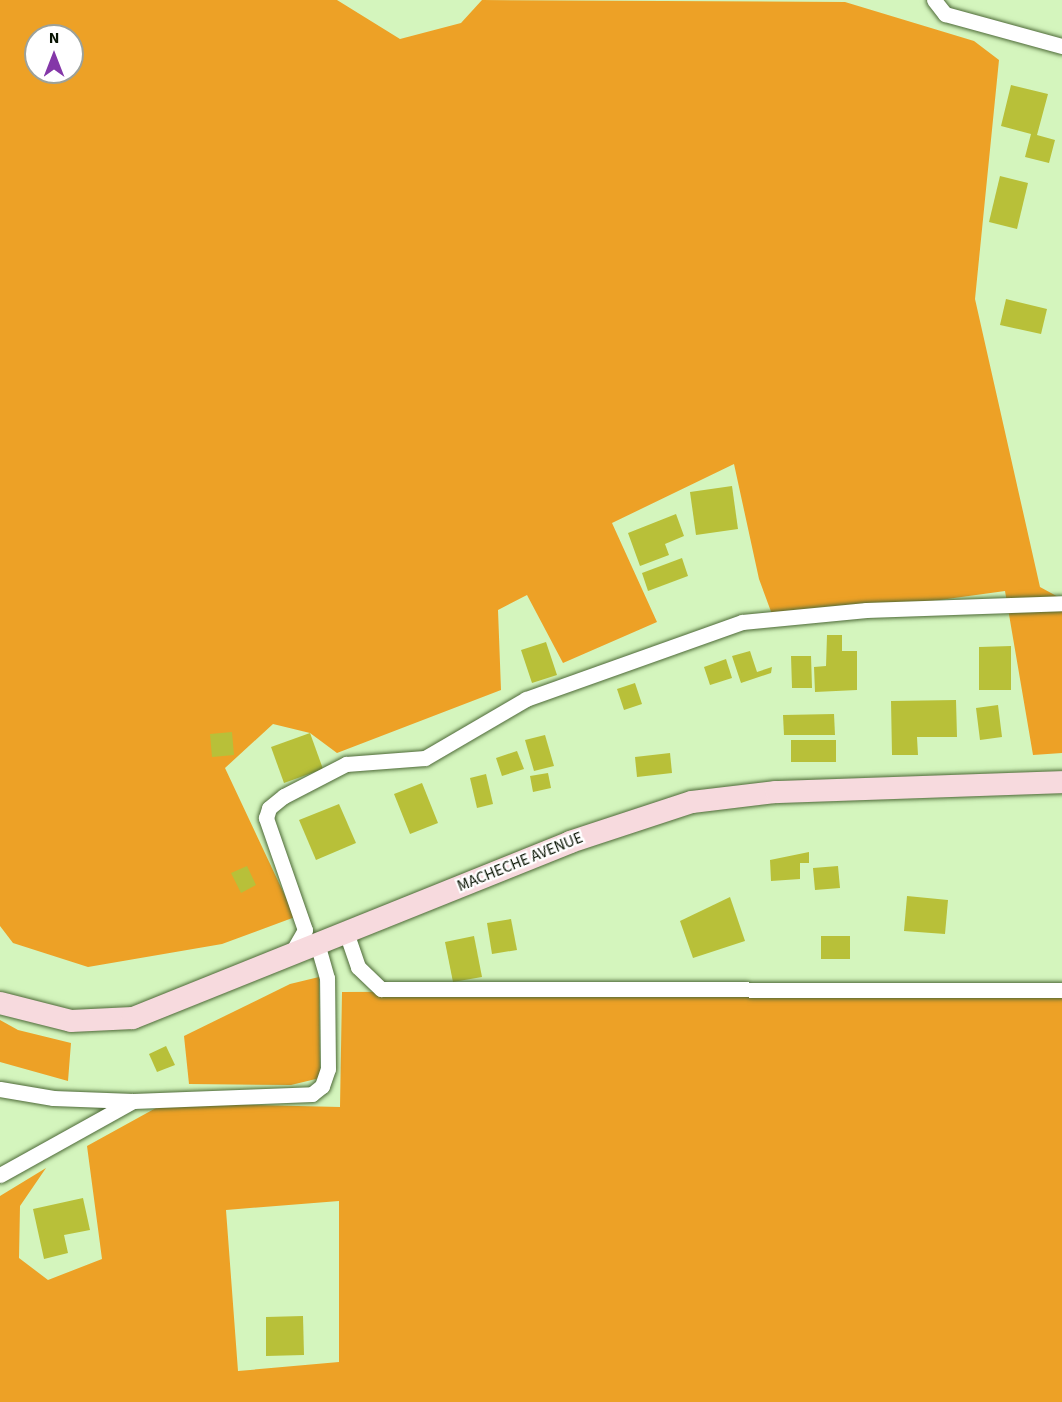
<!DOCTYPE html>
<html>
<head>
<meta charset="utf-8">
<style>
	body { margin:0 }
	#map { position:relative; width:1062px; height:1402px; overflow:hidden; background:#d4f5bd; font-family:"Source Sans 3",sans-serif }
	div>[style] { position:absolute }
	.forest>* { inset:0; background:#eda126 }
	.building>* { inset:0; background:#b8c039 }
	.roads { filter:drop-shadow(0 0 2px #4d6937) drop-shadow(0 0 2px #4d6937) }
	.street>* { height:15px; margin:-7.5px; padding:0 7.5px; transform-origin:7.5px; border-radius:7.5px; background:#fff }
	.secondary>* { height:22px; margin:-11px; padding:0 11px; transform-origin:11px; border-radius:11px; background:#f7dade }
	span { translate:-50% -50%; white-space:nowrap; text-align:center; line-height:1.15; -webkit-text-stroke:4.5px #fff; paint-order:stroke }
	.street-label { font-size:16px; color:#081302 }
	.north { position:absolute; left:24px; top:24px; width:60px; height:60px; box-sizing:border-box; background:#fff; border:2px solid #9ca19a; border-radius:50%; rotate:0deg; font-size:16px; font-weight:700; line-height:24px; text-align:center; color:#081302 }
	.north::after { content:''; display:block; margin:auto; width:21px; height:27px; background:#8437a8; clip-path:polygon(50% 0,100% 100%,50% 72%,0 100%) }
</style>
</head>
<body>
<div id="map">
	<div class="forest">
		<div style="clip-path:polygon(evenodd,0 0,337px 0,400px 39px,461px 23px,482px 0,845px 2px,974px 41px,999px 60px,975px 299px,1040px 587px,1062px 599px,1062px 753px,1033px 755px,1005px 591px,831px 615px,773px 617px,759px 579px,734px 464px,612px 523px,657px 622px,563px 663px,527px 595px,498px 610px,501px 690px,337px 753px,310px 733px,273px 724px,225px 768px,295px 917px,222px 944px,88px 967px,13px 943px,0 926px,0 0,36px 36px,72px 36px,72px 72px,36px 72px,36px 36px)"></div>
		<div style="clip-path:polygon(319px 977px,320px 1078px,291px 1085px,189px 1084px,184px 1036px,290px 984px)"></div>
		<div style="clip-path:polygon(evenodd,1062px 989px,1062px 1402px,0 1402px,0 1196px,46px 1168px,20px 1206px,19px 1258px,48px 1280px,102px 1259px,87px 1146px,165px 1103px,340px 1107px,342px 992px,1062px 989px,339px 1201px,339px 1362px,238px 1371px,226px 1210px,339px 1201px)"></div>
		<div style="clip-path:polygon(0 1020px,18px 1030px,71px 1043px,68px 1081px,0 1062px)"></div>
	</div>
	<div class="building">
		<div style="clip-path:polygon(1011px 85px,1048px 94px,1037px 135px,1055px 140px,1049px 163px,1025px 157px,1031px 134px,1001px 126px)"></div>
		<div style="clip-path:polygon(1000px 176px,1028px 183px,1017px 229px,989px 222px)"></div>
		<div style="clip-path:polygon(1006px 299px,1047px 309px,1041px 334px,1000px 325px)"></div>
		<div style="clip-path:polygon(732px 486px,738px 529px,696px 535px,690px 492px)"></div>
		<div style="clip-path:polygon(676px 514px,684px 536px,665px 544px,669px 555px,640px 566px,628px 533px)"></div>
		<div style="clip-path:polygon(682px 558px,688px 576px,648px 591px,642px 573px)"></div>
		<div style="clip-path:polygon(827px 635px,842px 635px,842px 651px,857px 651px,857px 690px,815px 692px,814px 667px,826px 666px)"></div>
		<div style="clip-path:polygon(546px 642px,557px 675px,532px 683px,521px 650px)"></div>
		<div style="clip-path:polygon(1011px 646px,1011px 690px,979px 690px,979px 647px)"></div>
		<div style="clip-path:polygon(750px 651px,757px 672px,772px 667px,771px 673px,741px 683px,732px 656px)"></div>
		<div style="clip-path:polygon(791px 656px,811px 656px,812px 688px,792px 688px)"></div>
		<div style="clip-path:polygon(726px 659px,732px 678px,710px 685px,704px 667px)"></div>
		<div style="clip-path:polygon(635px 683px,642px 704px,624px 710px,617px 689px)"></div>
		<div style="clip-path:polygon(956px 700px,957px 737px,917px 737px,918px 755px,892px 755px,891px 701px)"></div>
		<div style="clip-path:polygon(998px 705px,1002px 737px,980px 740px,976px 708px)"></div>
		<div style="clip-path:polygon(834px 714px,835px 735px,784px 735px,783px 715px)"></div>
		<div style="clip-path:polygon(232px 732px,234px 755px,212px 757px,210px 734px)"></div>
		<div style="clip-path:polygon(310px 733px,323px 769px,284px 783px,271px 747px)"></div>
		<div style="clip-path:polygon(545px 735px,554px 766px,534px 771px,525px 740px)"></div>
		<div style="clip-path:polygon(791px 740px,836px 740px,836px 762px,791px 762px)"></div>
		<div style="clip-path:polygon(517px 751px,524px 769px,502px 776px,496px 758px)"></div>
		<div style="clip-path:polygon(670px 753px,672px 773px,637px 777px,635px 757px)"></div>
		<div style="clip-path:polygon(548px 773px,551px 788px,533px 792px,530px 776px)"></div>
		<div style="clip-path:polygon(486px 774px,493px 804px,477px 808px,470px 778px)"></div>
		<div style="clip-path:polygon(422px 783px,438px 823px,410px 834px,394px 794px)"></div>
		<div style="clip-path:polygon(339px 804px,356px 843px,316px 860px,299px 820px)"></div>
		<div style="clip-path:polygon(809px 852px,809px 863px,800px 863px,800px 879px,771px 881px,770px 860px)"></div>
		<div style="clip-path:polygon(247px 866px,256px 885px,241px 893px,231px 873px)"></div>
		<div style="clip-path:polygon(838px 866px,840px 888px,815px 890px,813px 868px)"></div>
		<div style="clip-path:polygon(907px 896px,948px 900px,945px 934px,904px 931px)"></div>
		<div style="clip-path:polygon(730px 897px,745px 941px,693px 958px,680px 921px)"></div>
		<div style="clip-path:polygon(511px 919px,517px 950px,492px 954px,487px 923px)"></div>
		<div style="clip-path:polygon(474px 936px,482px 977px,453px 982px,445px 942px)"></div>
		<div style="clip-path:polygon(821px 936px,850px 936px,850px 959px,821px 959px)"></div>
		<div style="clip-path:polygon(166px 1046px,175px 1065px,157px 1072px,149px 1054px)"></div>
		<div style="clip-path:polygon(83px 1198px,90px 1230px,64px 1235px,68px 1253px,44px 1259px,33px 1209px)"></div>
		<div style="clip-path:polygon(303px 1316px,304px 1355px,266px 1356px,266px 1317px)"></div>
	</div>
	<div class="roads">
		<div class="street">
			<div style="left:934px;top:0;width:18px;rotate:52deg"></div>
			<div style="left:945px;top:14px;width:121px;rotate:15.3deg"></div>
			<div style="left:346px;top:932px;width:37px;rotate:71deg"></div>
			<div style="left:358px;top:967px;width:32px;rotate:44deg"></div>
			<div style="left:381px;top:989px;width:681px;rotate:0.08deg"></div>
			<div style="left:291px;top:954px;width:28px;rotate:-60deg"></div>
			<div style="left:305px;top:930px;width:119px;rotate:-109.2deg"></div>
			<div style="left:266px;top:818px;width:10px;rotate:-73deg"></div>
			<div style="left:269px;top:808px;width:19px;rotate:-39deg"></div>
			<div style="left:284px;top:796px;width:70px;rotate:-27.3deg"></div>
			<div style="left:346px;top:764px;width:79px;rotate:-4.3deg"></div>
			<div style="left:425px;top:758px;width:117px;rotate:-30.3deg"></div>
			<div style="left:526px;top:699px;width:229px;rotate:-19.6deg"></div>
			<div style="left:742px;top:622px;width:125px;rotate:-5.5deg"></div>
			<div style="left:866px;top:610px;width:196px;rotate:-2deg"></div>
			<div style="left:0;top:1089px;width:54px;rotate:9.6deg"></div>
			<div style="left:53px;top:1098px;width:80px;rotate:2.1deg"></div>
			<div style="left:133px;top:1101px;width:179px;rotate:-2.2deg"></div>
			<div style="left:312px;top:1094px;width:13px;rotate:-39deg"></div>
			<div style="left:322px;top:1086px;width:18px;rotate:-71deg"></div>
			<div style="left:328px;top:1069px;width:91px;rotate:-90.6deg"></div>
			<div style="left:327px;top:978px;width:35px;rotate:-106deg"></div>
			<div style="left:0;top:1175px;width:152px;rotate:-29.1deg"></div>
		</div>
		<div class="secondary">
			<div style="left:0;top:1003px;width:73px;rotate:14.2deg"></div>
			<div style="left:71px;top:1021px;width:62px;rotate:-2.8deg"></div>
			<div style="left:133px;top:1018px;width:471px;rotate:-21.9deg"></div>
			<div style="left:570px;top:842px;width:128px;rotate:-18.2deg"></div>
			<div style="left:692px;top:802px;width:85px;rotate:-6.8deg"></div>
			<div style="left:776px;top:792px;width:286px;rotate:-2deg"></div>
		</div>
	</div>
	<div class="street-label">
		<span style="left:520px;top:862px;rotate:-22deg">MACHECHE AVENUE</span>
	</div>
	<div class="north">N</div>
</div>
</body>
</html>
